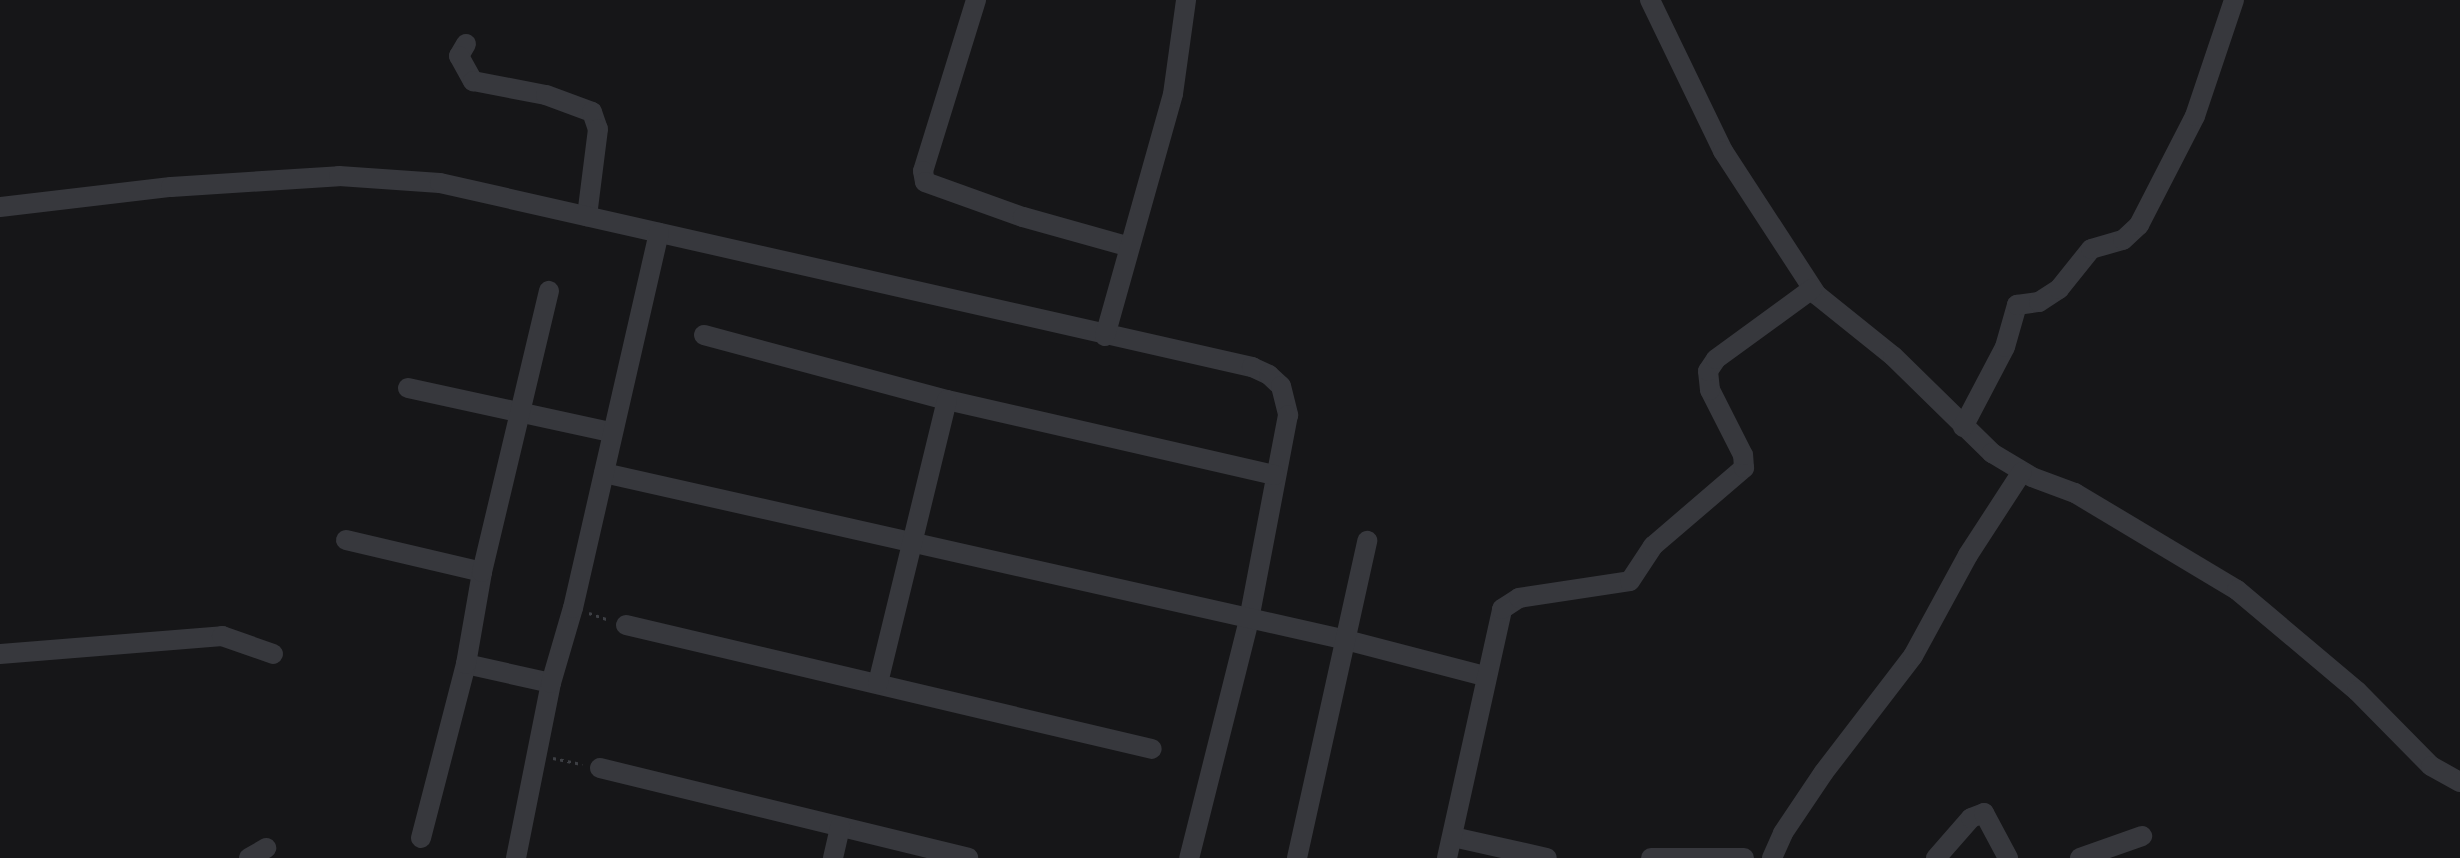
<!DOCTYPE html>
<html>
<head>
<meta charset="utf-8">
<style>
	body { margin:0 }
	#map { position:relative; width:2460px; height:858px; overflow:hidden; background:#161618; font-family:"Sofia Sans Condensed",sans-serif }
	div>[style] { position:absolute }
	.path>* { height:3px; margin-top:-1.5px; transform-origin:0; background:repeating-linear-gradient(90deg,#3d3f44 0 3px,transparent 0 7.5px) }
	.minor>* { height:20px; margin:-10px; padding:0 10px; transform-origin:10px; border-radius:10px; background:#37383d }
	span { translate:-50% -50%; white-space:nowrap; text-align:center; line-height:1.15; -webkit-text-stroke:4.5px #111113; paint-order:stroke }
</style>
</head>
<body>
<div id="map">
	<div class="path">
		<div style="left:589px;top:613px;width:21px;rotate:19deg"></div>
		<div style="left:553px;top:758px;width:30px;rotate:12deg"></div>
	</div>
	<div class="minor">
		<div style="left:976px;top:0;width:179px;rotate:107.2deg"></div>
		<div style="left:923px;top:171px;width:11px;rotate:80deg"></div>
		<div style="left:925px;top:182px;width:104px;rotate:19.7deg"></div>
		<div style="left:1023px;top:217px;width:108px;rotate:15.6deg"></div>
		<div style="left:1650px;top:0;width:168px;rotate:64.2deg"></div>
		<div style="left:1723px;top:151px;width:172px;rotate:56.9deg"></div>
		<div style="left:1817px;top:295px;width:97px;rotate:38.8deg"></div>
		<div style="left:1893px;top:356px;width:139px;rotate:44.4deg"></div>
		<div style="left:1992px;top:453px;width:47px;rotate:31deg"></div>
		<div style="left:2032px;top:477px;width:46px;rotate:20.4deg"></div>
		<div style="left:2075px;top:493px;width:189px;rotate:30.9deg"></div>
		<div style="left:2237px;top:590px;width:157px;rotate:40.1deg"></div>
		<div style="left:2357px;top:691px;width:105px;rotate:45.4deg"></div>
		<div style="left:2431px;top:766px;width:33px;rotate:29deg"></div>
		<div style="left:466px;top:44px;width:14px;rotate:120deg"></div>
		<div style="left:459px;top:56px;width:29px;rotate:61deg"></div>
		<div style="left:473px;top:81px;width:74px;rotate:10.9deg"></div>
		<div style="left:546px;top:95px;width:49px;rotate:20.3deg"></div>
		<div style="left:592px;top:112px;width:18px;rotate:71deg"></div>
		<div style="left:598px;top:129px;width:88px;rotate:97.2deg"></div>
		<div style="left:0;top:207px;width:172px;rotate:-6.7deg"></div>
		<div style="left:171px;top:187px;width:168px;rotate:-3.7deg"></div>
		<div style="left:339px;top:176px;width:101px;rotate:4deg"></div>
		<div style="left:440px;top:183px;width:833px;rotate:12.77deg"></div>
		<div style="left:1252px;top:367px;width:19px;rotate:25deg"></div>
		<div style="left:1269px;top:375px;width:16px;rotate:43deg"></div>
		<div style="left:1281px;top:386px;width:30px;rotate:76deg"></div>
		<div style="left:1288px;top:415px;width:209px;rotate:100.8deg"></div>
		<div style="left:1249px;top:620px;width:245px;rotate:104.1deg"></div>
		<div style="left:704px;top:335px;width:252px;rotate:15deg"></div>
		<div style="left:947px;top:400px;width:336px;rotate:12.9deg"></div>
		<div style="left:1105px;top:336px;width:251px;rotate:-74.3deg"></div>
		<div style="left:1173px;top:94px;width:95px;rotate:-82.1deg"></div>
		<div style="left:408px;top:388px;width:207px;rotate:12.3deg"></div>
		<div style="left:1963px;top:427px;width:90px;rotate:-62.3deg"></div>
		<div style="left:2005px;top:347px;width:44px;rotate:-74.1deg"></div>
		<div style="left:2017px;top:305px;width:22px;rotate:-8deg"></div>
		<div style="left:2039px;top:302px;width:24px;rotate:-33deg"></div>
		<div style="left:2059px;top:289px;width:51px;rotate:-51.3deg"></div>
		<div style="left:2091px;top:249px;width:33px;rotate:-16deg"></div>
		<div style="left:2123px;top:240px;width:22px;rotate:-43deg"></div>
		<div style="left:2139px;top:225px;width:123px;rotate:-62.8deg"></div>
		<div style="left:2195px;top:116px;width:122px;rotate:-71.4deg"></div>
		<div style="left:604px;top:473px;width:761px;rotate:12.68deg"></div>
		<div style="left:1346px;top:640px;width:143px;rotate:14.6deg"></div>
		<div style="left:346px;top:540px;width:140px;rotate:13.2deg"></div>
		<div style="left:626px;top:625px;width:540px;rotate:13.26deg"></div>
		<div style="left:0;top:654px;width:223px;rotate:-4.6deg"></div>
		<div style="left:222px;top:636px;width:54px;rotate:19.4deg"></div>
		<div style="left:466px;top:664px;width:87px;rotate:12.6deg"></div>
		<div style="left:878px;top:683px;width:291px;rotate:-76.3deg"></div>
		<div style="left:600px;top:768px;width:379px;rotate:13.7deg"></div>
		<div style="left:1453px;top:837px;width:96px;rotate:12.6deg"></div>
		<div style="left:421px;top:838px;width:180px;rotate:-75.5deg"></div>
		<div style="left:466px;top:664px;width:93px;rotate:-80.1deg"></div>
		<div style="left:482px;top:572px;width:289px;rotate:-76.6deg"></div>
		<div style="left:249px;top:858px;width:20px;rotate:-30deg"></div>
		<div style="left:516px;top:858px;width:178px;rotate:-78.7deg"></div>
		<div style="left:551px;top:683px;width:78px;rotate:-73.7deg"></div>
		<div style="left:573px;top:608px;width:385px;rotate:-77.1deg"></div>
		<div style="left:833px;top:858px;width:32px;rotate:-77deg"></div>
		<div style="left:1297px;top:858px;width:325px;rotate:-77.5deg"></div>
		<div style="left:1447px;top:858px;width:255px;rotate:-77.5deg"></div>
		<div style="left:1502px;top:609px;width:20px;rotate:-33deg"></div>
		<div style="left:1519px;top:598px;width:112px;rotate:-8.7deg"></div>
		<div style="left:1630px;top:581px;width:42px;rotate:-56.7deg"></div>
		<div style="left:1653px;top:546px;width:120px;rotate:-40.6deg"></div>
		<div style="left:1744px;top:468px;width:13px;rotate:-94deg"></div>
		<div style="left:1743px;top:455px;width:73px;rotate:-116.9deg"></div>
		<div style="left:1710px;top:390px;width:19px;rotate:-96deg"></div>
		<div style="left:1708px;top:371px;width:14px;rotate:-56deg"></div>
		<div style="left:1716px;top:359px;width:119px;rotate:-36.1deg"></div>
		<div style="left:1651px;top:858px;width:93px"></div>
		<div style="left:1772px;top:858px;width:27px;rotate:-66deg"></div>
		<div style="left:1783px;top:833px;width:73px;rotate:-56.1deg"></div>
		<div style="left:1824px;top:772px;width:146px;rotate:-52.5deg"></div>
		<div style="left:1913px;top:656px;width:115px;rotate:-61.4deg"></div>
		<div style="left:1968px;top:555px;width:99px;rotate:-57deg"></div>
		<div style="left:1936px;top:858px;width:53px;rotate:-48.8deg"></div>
		<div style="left:1971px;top:818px;width:14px;rotate:-21deg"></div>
		<div style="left:1984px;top:813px;width:51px;rotate:61.9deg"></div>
		<div style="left:2080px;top:858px;width:66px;rotate:-19.5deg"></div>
	</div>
</div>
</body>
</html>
